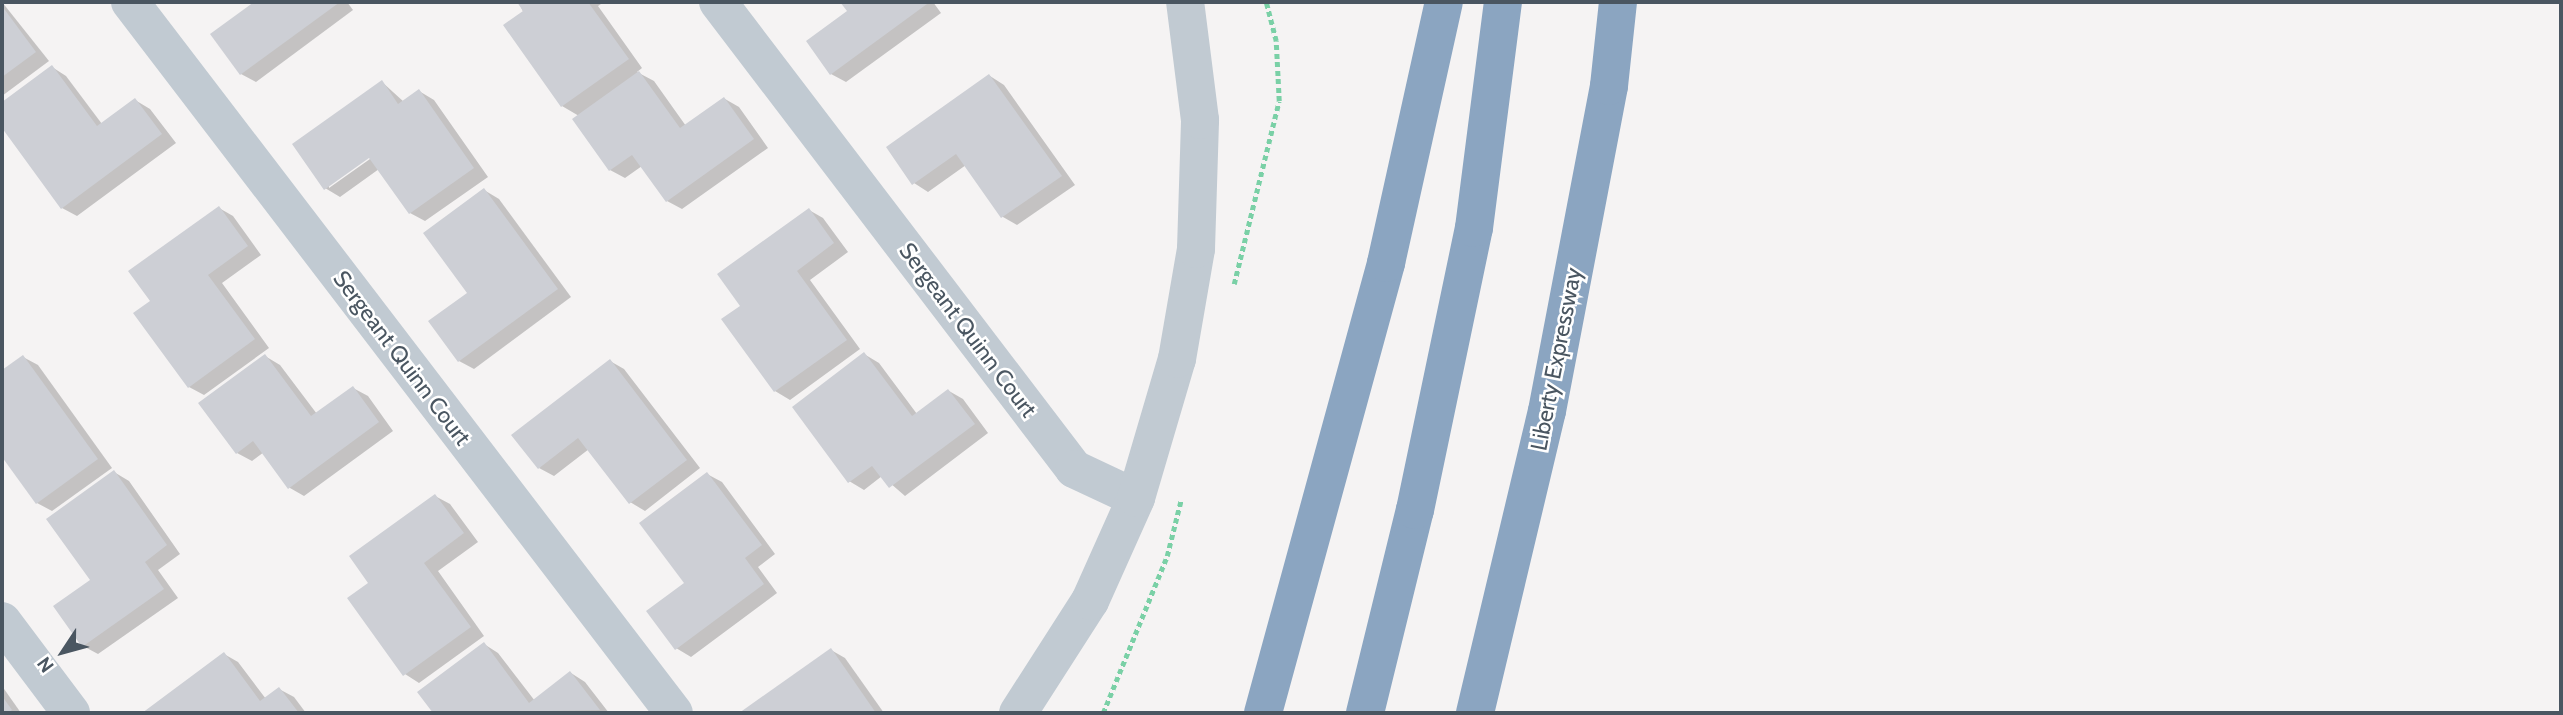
<!DOCTYPE html>
<html>
<head>
<meta charset="utf-8">
<style>
	body { margin:0 }
	#map { position:relative; width:2563px; height:715px; overflow:hidden; background:#f5f3f3; font-family:Cabin,sans-serif }
	div>[style] { position:absolute }
	.shadow>* { inset:0; background:#0003 }
	.building>* { inset:0; background:#cdcfd5 }
	.path>* { height:4.5px; margin-top:-2.25px; transform-origin:0; background:repeating-linear-gradient(90deg,#7ad0a6 0 5px,transparent 0 8.5px) }
	.street>* { height:38px; margin:-19px; padding:0 19px; transform-origin:19px; border-radius:19px; background:#c1cad2 }
	.highway>* { height:38px; margin:-19px; padding:0 19px; transform-origin:19px; border-radius:19px; background:#8ba5c1 }
	span { translate:-50% -50%; white-space:nowrap; text-align:center; line-height:1.15; -webkit-text-stroke:5px #fff; paint-order:stroke }
	.street-label { font-size:23px; color:#4a5661 }
	.frame { position:absolute; inset:0; border:4px solid #4a5661; pointer-events:none }
	.north { position:absolute; left:28px; top:617px; width:70px; height:70px; -webkit-text-stroke:5px #fff; paint-order:stroke; rotate:234deg; font-size:19px; font-weight:700; line-height:28px; text-align:center; color:#4a5661 }
	.north::after { content:''; display:block; margin:auto; width:24px; height:32px; background:#4a5661; clip-path:polygon(50% 0,100% 100%,50% 72%,0 100%) }
</style>
</head>
<body>
<div id="map">
	<div class="shadow">
		<div style="clip-path:polygon(2px 2px,49px 61px,2px 96px)"></div>
		<div style="clip-path:polygon(256px 2px,347px 2px,353px 10px,256px 82px,241px 74px,213px 34px)"></div>
		<div style="clip-path:polygon(519px 2px,604px 2px,598px 6px,642px 68px,637px 72px,654px 81px,686px 126px,725px 99px,739px 107px,768px 148px,682px 209px,667px 201px,642px 166px,625px 178px,610px 170px,579px 116px,562px 106px)"></div>
		<div style="clip-path:polygon(842px 2px,933px 2px,941px 13px,846px 82px,831px 74px,849px 12px)"></div>
		<div style="clip-path:polygon(52px 67px,66px 76px,102px 124px,135px 100px,150px 109px,176px 143px,77px 216px,62px 208px,2px 125px,2px 104px)"></div>
		<div style="clip-path:polygon(990px 76px,1004px 85px,1075px 185px,1017px 225px,1003px 217px,966px 165px,928px 192px,914px 183px)"></div>
		<div style="clip-path:polygon(evenodd,382px 82px,404px 102px,419px 91px,434px 100px,488px 177px,425px 221px,410px 213px,379px 169px,340px 197px,325px 188px,382px 82px,375px 151px,377px 154px,329px 188px,329px 184px,375px 151px)"></div>
		<div style="clip-path:polygon(484px 190px,499px 199px,571px 297px,474px 369px,459px 361px)"></div>
		<div style="clip-path:polygon(219px 208px,233px 216px,261px 255px,222px 283px,269px 348px,204px 395px,189px 387px,152px 301px)"></div>
		<div style="clip-path:polygon(809px 210px,823px 218px,848px 252px,810px 280px,860px 349px,790px 400px,775px 391px,724px 320px,742px 306px)"></div>
		<div style="clip-path:polygon(864px 354px,879px 363px,917px 414px,949px 391px,963px 399px,988px 433px,905px 496px,882px 476px,864px 490px,849px 481px)"></div>
		<div style="clip-path:polygon(265px 356px,280px 365px,317px 414px,353px 388px,368px 396px,393px 431px,304px 496px,290px 488px,264px 452px,252px 461px,237px 453px)"></div>
		<div style="clip-path:polygon(23px 357px,38px 365px,112px 468px,52px 511px,37px 503px,2px 454px,2px 372px)"></div>
		<div style="clip-path:polygon(610px 361px,624px 369px,700px 468px,645px 511px,630px 502px,589px 449px,554px 476px,539px 468px)"></div>
		<div style="clip-path:polygon(114px 472px,129px 481px,180px 554px,158px 570px,178px 598px,98px 654px,83px 646px)"></div>
		<div style="clip-path:polygon(707px 474px,722px 482px,775px 554px,758px 567px,777px 593px,691px 657px,676px 648px)"></div>
		<div style="clip-path:polygon(435px 496px,450px 504px,478px 542px,438px 571px,484px 636px,419px 683px,405px 674px,371px 583px)"></div>
		<div style="clip-path:polygon(484px 644px,498px 653px,535px 701px,571px 673px,585px 682px,609px 713px,435px 713px,419px 692px)"></div>
		<div style="clip-path:polygon(831px 650px,845px 658px,884px 713px,742px 713px)"></div>
		<div style="clip-path:polygon(224px 654px,238px 662px,266px 699px,279px 689px,294px 697px,306px 713px,145px 713px)"></div>
		<div style="clip-path:polygon(2px 686px,21px 713px,2px 713px)"></div>
	</div>
	<div class="building">
		<div style="clip-path:polygon(254px 2px,340px 2px,240px 75px,210px 34px)"></div>
		<div style="clip-path:polygon(517px 2px,588px 2px,629px 59px,561px 107px,503px 25px,523px 11px)"></div>
		<div style="clip-path:polygon(840px 2px,926px 2px,927px 4px,830px 75px,806px 41px,847px 11px)"></div>
		<div style="clip-path:polygon(2px 6px,36px 52px,2px 77px)"></div>
		<div style="clip-path:polygon(52px 65px,97px 126px,135px 98px,162px 134px,61px 209px,2px 128px,2px 102px)"></div>
		<div style="clip-path:polygon(639px 71px,680px 128px,724px 97px,754px 139px,666px 202px,632px 155px,609px 171px,572px 119px)"></div>
		<div style="clip-path:polygon(989px 74px,1062px 176px,1001px 218px,956px 154px,912px 185px,886px 147px)"></div>
		<div style="clip-path:polygon(382px 80px,398px 104px,419px 89px,474px 168px,409px 214px,369px 158px,324px 190px,292px 144px)"></div>
		<div style="clip-path:polygon(484px 188px,558px 289px,458px 362px,428px 321px,467px 293px,423px 233px)"></div>
		<div style="clip-path:polygon(219px 206px,248px 246px,208px 275px,255px 339px,188px 388px,133px 313px,150px 301px,128px 271px)"></div>
		<div style="clip-path:polygon(809px 208px,834px 243px,797px 271px,847px 340px,774px 392px,721px 319px,740px 306px,717px 274px)"></div>
		<div style="clip-path:polygon(864px 352px,912px 416px,948px 389px,975px 424px,889px 488px,872px 466px,848px 483px,792px 407px)"></div>
		<div style="clip-path:polygon(265px 354px,311px 416px,353px 386px,379px 422px,288px 489px,253px 441px,236px 454px,198px 403px)"></div>
		<div style="clip-path:polygon(23px 355px,98px 459px,36px 504px,2px 457px,2px 370px)"></div>
		<div style="clip-path:polygon(610px 359px,687px 460px,629px 504px,578px 438px,538px 469px,511px 435px)"></div>
		<div style="clip-path:polygon(114px 470px,167px 545px,145px 562px,164px 589px,82px 647px,53px 606px,90px 580px,46px 519px)"></div>
		<div style="clip-path:polygon(707px 472px,762px 545px,745px 558px,764px 584px,675px 650px,646px 611px,684px 583px,639px 523px)"></div>
		<div style="clip-path:polygon(435px 494px,464px 533px,424px 563px,471px 627px,403px 676px,347px 598px,368px 583px,349px 556px)"></div>
		<div style="clip-path:polygon(484px 642px,529px 703px,570px 671px,600px 710px,433px 713px,417px 692px)"></div>
		<div style="clip-path:polygon(831px 648px,876px 713px,739px 713px)"></div>
		<div style="clip-path:polygon(224px 652px,260px 701px,279px 687px,299px 713px,142px 713px)"></div>
		<div style="clip-path:polygon(2px 696px,12px 710px,7px 713px,2px 713px)"></div>
	</div>
	<div class="path">
		<div style="left:1234px;top:284px;width:188px;rotate:-76.2deg"></div>
		<div style="left:1279px;top:101px;width:60px;rotate:-92.9deg"></div>
		<div style="left:1276px;top:41px;width:40px;rotate:-104.4deg"></div>
		<div style="left:1103px;top:713px;width:170px;rotate:-67.8deg"></div>
		<div style="left:1167px;top:556px;width:58px;rotate:-76deg"></div>
	</div>
	<div class="street">
		<div style="left:130px;top:2px;width:895px;rotate:52.58deg"></div>
		<div style="left:718px;top:2px;width:587px;rotate:52.68deg"></div>
		<div style="left:1074px;top:469px;width:68px;rotate:25.1deg"></div>
		<div style="left:2px;top:621px;width:115px;rotate:53.1deg"></div>
		<div style="left:1018px;top:713px;width:133px;rotate:-57.3deg"></div>
		<div style="left:1090px;top:601px;width:113px;rotate:-65.9deg"></div>
		<div style="left:1136px;top:498px;width:145px;rotate:-73.6deg"></div>
		<div style="left:1177px;top:359px;width:112px;rotate:-80.2deg"></div>
		<div style="left:1196px;top:249px;width:129px;rotate:-88.2deg"></div>
		<div style="left:1200px;top:120px;width:119px;rotate:-97.2deg"></div>
	</div>
	<div class="highway">
		<div style="left:1263px;top:713px;width:467px;rotate:-74.7deg"></div>
		<div style="left:1386px;top:263px;width:267px;rotate:-77.5deg"></div>
		<div style="left:1365px;top:713px;width:209px;rotate:-76.2deg"></div>
		<div style="left:1415px;top:510px;width:288px;rotate:-78.2deg"></div>
		<div style="left:1474px;top:228px;width:228px;rotate:-82.7deg"></div>
		<div style="left:1475px;top:713px;width:310px;rotate:-76.6deg"></div>
		<div style="left:1547px;top:411px;width:331px;rotate:-79.2deg"></div>
		<div style="left:1609px;top:86px;width:84px;rotate:-83.9deg"></div>
	</div>
	<div class="street-label">
		<span style="left:968px;top:330px;rotate:53deg">Sergeant Quinn Court</span>
		<span style="left:402px;top:358px;rotate:53deg">Sergeant Quinn Court</span>
		<span style="left:1556px;top:359px;rotate:-79deg">Liberty Expressway</span>
	</div>
	<div class="frame"></div>
	<div class="north">N</div>
</div>
</body>
</html>
